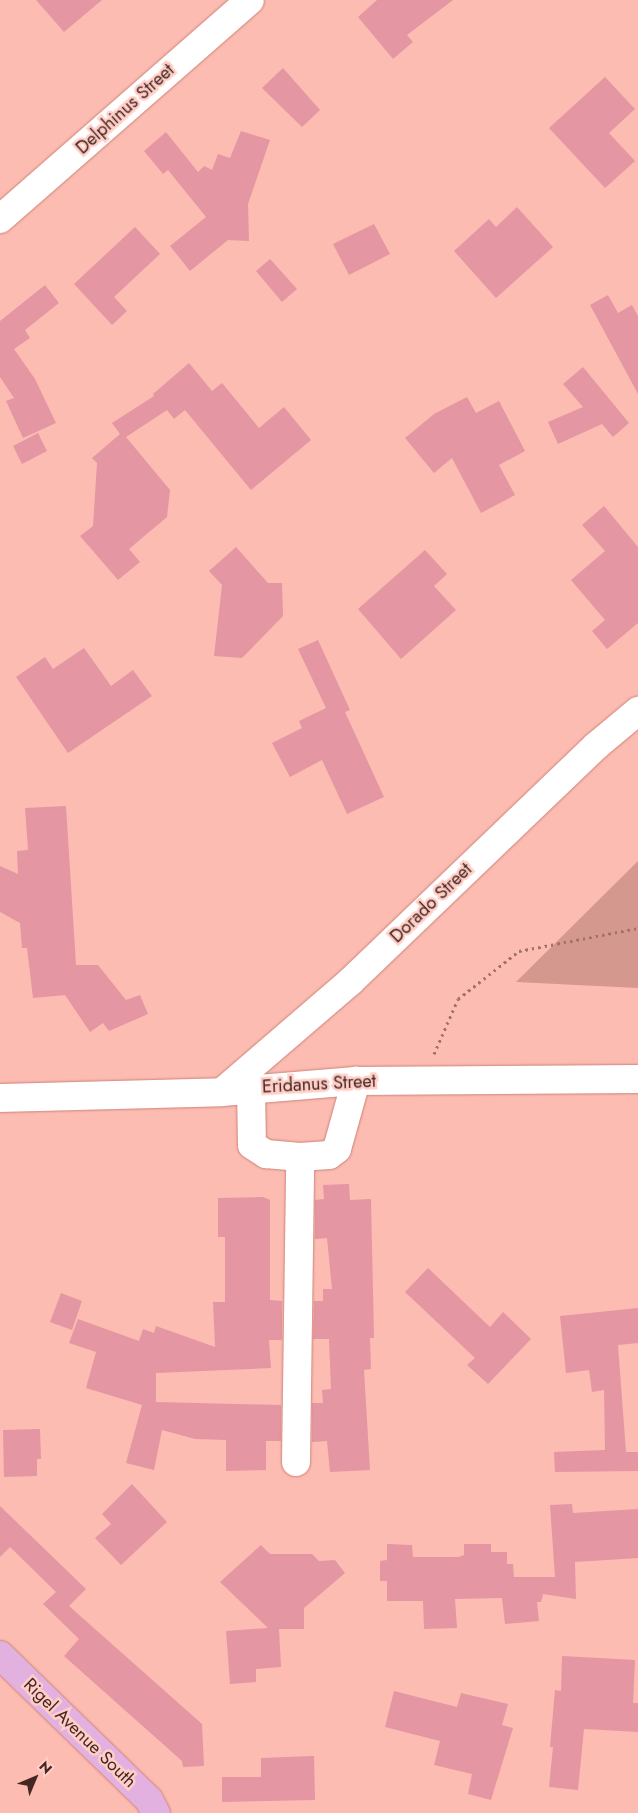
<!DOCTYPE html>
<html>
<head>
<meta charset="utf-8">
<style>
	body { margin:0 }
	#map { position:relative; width:638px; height:1813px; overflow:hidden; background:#fcbcb2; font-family:Jost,sans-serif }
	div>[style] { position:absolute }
	.green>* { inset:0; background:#d4988e }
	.building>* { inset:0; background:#e496a3 }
	.path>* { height:3px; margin-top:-1.5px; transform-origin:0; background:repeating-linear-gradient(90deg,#a1716a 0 2.5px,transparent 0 6.5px) }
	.roads { filter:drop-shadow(0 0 1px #ce8378) drop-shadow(0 0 1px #ce8378) }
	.minor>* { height:28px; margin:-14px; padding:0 14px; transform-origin:14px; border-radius:14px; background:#fff }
	.major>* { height:28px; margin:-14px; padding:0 14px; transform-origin:14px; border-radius:14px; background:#e3b1e0 }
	span { translate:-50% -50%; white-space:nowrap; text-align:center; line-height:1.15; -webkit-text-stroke:5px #ffcec6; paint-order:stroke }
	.street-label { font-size:18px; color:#452622 }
	.north { position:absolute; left:10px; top:1753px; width:50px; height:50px; -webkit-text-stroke:4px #ffcec6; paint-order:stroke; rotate:45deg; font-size:14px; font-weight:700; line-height:20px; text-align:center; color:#452622 }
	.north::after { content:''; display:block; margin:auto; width:18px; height:22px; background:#452622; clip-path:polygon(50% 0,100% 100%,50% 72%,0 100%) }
</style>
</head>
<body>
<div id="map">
	<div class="green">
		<div style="clip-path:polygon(638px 861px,638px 988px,516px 982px)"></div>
	</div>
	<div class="building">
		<div style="clip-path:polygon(36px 0,102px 0,64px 32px)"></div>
		<div style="clip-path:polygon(377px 0,453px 0,407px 35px,413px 42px,393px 59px,358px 17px)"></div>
		<div style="clip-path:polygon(283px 68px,320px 110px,302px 127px,262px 88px)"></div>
		<div style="clip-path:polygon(605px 77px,635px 109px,609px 133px,635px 161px,605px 188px,549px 128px)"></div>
		<div style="clip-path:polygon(241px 131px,270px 140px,248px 204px,249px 241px,228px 240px,190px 271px,170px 246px,206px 217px,168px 170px,163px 174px,144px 151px,166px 132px,198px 172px,204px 166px,212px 170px,218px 154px,230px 158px)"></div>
		<div style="clip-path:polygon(517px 207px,553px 247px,496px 298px,454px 251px,489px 219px,496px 227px)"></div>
		<div style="clip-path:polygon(374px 224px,390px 254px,349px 275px,333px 244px)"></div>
		<div style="clip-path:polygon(135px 227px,160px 254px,114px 297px,127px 311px,112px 325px,74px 284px)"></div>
		<div style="clip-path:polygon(270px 259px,297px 289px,282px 302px,256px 271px)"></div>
		<div style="clip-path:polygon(45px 285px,59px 303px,25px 330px,30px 338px,14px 349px,35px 379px,56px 423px,23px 438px,6px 401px,14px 398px,0 377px,0 321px)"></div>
		<div style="clip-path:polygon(608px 295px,618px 313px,632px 305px,638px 316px,638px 394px,590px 305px)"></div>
		<div style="clip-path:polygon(189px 363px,212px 391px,222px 383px,259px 428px,284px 407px,311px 440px,251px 490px,185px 410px,174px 419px,167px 410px,126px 437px,170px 490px,167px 517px,129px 549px,140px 562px,118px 580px,80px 536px,93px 526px,97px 463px,92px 458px,120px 434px,112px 423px,154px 396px,153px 394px)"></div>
		<div style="clip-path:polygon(583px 367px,629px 423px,613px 437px,602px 424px,558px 444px,548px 422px,583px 407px,563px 384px)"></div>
		<div style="clip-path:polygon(467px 397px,476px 413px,499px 401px,525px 451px,499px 465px,515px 495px,481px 513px,452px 458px,434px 473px,405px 438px,434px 414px)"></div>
		<div style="clip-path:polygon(38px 433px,47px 451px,22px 464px,13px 446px)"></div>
		<div style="clip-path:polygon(604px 506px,638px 547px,638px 623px,607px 649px,592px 631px,605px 620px,571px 580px,605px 551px,582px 525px)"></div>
		<div style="clip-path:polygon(236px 547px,268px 583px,282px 583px,283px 616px,242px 658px,214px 656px,222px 585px,209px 571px)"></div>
		<div style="clip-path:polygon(425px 550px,447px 574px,434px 586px,456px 610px,401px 659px,358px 609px)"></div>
		<div style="clip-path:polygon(318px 640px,350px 710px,345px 712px,384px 797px,347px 814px,322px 760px,290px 777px,272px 743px,302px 728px,299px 721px,326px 708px,298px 649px)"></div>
		<div style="clip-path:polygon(84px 648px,111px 686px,133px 670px,152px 696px,68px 753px,16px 677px,45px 657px,53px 669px)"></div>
		<div style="clip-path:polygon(66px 806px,76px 965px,98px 965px,126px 1000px,140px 995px,148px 1014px,109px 1031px,103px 1023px,90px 1032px,65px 995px,33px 998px,27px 948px,22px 948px,20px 923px,0 912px,0 866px,18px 874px,17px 851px,28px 850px,25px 808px)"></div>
		<div style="clip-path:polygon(349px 1184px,350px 1200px,371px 1199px,374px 1338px,370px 1338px,371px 1369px,364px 1370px,370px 1470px,330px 1472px,327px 1441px,312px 1442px,312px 1403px,323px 1403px,322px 1390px,331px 1389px,329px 1339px,313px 1339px,314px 1301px,323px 1301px,323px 1289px,332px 1289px,327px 1238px,315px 1239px,315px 1200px,324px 1199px,323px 1185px)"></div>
		<div style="clip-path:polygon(263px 1197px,270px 1200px,270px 1300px,282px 1301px,282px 1340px,269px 1340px,271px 1368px,156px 1373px,156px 1402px,281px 1405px,281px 1441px,266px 1441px,266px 1470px,226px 1471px,226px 1440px,195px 1439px,162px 1430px,154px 1470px,126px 1463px,142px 1405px,86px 1388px,96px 1352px,69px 1343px,78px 1319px,139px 1341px,143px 1329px,154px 1333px,156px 1326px,215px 1347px,213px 1302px,225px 1302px,225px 1237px,218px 1237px,218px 1198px)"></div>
		<div style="clip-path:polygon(428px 1268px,490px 1327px,503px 1312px,531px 1339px,488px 1384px,467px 1365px,475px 1358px,405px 1292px)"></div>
		<div style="clip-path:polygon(61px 1293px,82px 1301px,72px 1330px,50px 1322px)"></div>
		<div style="clip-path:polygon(638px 1308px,638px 1343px,618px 1345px,626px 1452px,638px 1452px,638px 1471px,555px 1472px,554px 1452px,605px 1450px,604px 1390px,592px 1392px,589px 1370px,566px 1373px,560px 1316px)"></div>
		<div style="clip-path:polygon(40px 1429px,41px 1459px,37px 1459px,37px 1476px,4px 1477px,3px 1430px)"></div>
		<div style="clip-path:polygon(132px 1484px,167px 1522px,121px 1565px,95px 1538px,111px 1524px,102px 1514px)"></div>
		<div style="clip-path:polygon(572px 1504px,573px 1513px,638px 1509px,638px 1558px,575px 1562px,576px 1599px,543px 1594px,541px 1602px,537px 1602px,539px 1621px,505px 1624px,502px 1598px,455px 1599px,457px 1628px,424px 1629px,423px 1601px,387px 1601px,387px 1581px,380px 1581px,380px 1561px,387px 1560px,387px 1544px,412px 1545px,413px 1557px,459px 1557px,464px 1555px,464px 1544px,491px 1544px,491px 1552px,507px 1552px,507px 1564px,513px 1564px,514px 1577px,555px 1577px,550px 1505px)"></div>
		<div style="clip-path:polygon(0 1506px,86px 1589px,69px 1606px,202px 1724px,204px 1766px,183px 1767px,182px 1761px,64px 1656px,79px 1639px,43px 1604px,56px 1592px,10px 1547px,0 1557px)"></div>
		<div style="clip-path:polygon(261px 1545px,270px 1554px,312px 1554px,319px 1561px,335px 1560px,345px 1573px,304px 1608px,304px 1629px,279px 1629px,281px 1667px,256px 1669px,256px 1682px,230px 1684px,226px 1631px,268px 1628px,220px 1582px)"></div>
		<div style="clip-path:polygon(562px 1656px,635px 1660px,633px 1703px,638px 1703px,638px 1732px,584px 1729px,578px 1790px,549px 1787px,553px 1747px,550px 1747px,555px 1690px,561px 1691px)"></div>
		<div style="clip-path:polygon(394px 1691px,457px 1707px,461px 1693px,508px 1704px,502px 1725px,513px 1728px,491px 1800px,468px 1794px,472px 1774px,434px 1765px,440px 1741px,385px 1727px)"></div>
		<div style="clip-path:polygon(314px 1756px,315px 1800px,222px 1802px,222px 1777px,261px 1777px,261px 1758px)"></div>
	</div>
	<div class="path">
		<div style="left:434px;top:1054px;width:60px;rotate:-66.4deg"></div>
		<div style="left:458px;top:999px;width:78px;rotate:-38.2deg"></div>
		<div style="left:519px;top:951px;width:121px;rotate:-10.9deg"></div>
	</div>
	<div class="roads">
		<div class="minor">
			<div style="left:0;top:219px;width:332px;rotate:-41.2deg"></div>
			<div style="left:251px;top:1088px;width:57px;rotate:89deg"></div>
			<div style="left:252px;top:1145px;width:17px;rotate:33deg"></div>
			<div style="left:266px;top:1154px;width:34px;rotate:5deg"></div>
			<div style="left:300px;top:1157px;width:29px;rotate:-4deg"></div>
			<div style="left:329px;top:1155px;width:10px;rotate:-37deg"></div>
			<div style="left:337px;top:1149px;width:71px;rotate:-74.4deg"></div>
			<div style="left:222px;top:1092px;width:170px;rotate:-40.7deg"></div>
			<div style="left:351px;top:981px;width:339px;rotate:-43.8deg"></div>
			<div style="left:596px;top:746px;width:55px;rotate:-39.8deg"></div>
			<div style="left:0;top:1098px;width:222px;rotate:-1.5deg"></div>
			<div style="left:222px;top:1092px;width:134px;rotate:-4.7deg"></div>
			<div style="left:356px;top:1081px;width:282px;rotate:-0.4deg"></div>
			<div style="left:296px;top:1462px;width:305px;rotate:-89.2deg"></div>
		</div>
		<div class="major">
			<div style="left:0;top:1655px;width:208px;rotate:44.2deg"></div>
			<div style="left:149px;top:1800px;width:15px;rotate:62deg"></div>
		</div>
	</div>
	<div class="street-label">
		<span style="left:125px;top:109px;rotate:-42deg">Delphinus Street</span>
		<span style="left:431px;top:903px;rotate:-44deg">Dorado Street</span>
		<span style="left:319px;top:1084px;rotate:-3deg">Eridanus Street</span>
		<span style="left:80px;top:1733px;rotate:44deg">Rigel Avenue South</span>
	</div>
	<div class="north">N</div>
</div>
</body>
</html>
